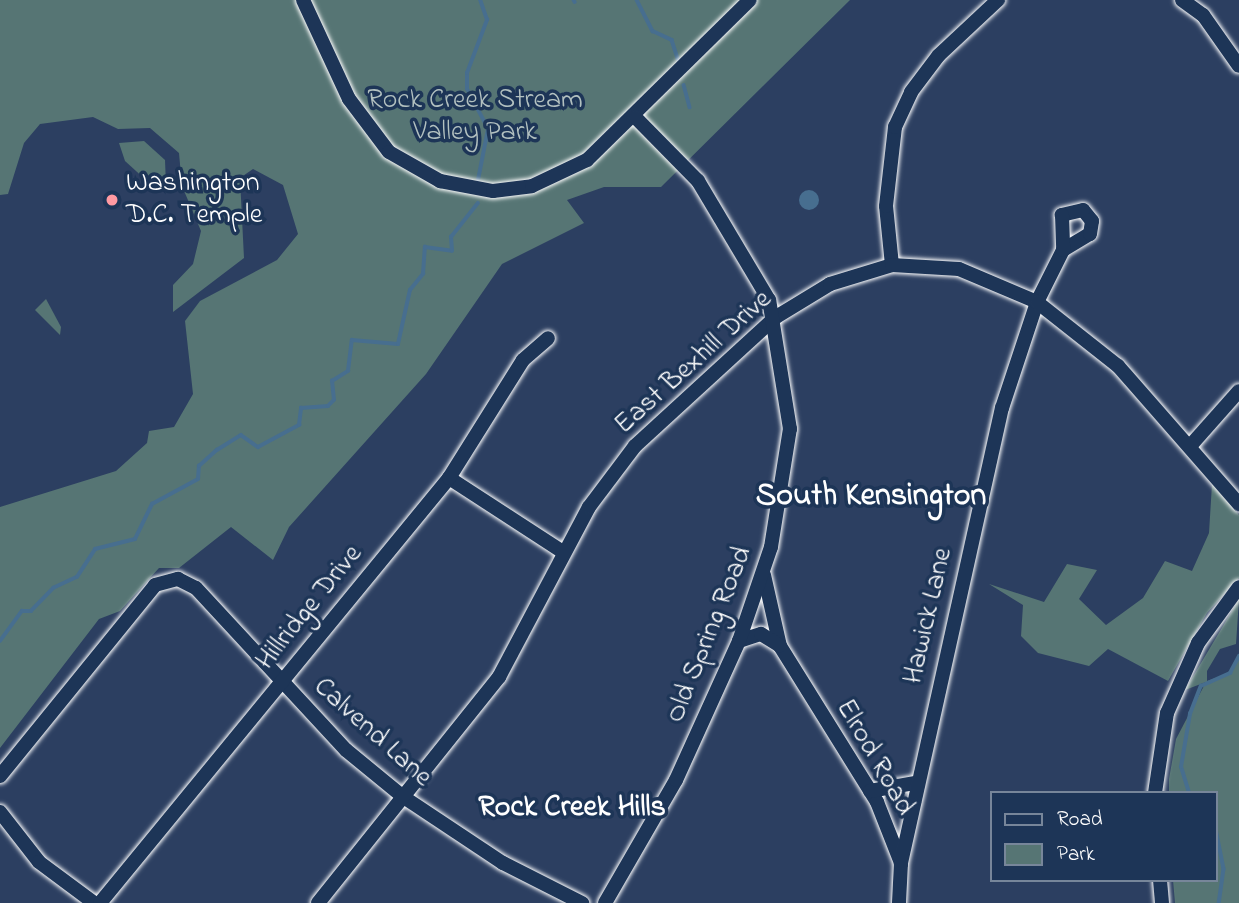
<!DOCTYPE html>
<html>
<head>
<meta charset="utf-8">
<style>
	body { margin:0 }
	#map { position:relative; width:1239px; height:903px; overflow:hidden; background:#2c3f61; font-family:"Indie Flower",sans-serif }
	div>[style] { position:absolute }
	.green>* { inset:0; background:#567574 }
	.water>* { inset:0; background:#476e8f }
	.round { border-radius:50% }
	.stream>* { height:3.5px; margin:-1.75px; padding:0 1.75px; transform-origin:1.75px; border-radius:1.75px; background:#476e8f }
	.roads { filter:drop-shadow(0 0 2px #fff) drop-shadow(0 0 2px #fff) }
	.minor>* { height:14px; margin:-7px; padding:0 7px; transform-origin:7px; border-radius:7px; background:#1d3557 }
	.dots>* { width:19px; height:19px; translate:-50% -50%; box-sizing:border-box; border:4px solid #1d3557; border-radius:50% }
	span { translate:-50% -50%; white-space:nowrap; text-align:center; line-height:1.15; -webkit-text-stroke:7px #1d3557; paint-order:stroke }
	.park-label { font-size:28px; color:#b3c1c0 }
	.poi-label { font-size:28px; color:#fff }
	.left { translate:0 -50%; text-align:left }
	.street-label { font-size:28px; color:#fff }
	.neighbourhood-label { font-size:30px; color:#fff; font-weight:700 }
	.quarter-label { font-size:32px; color:#fff; font-weight:700 }
	.legend { position:absolute; left:990px; top:791px; width:228px; height:91px; box-sizing:border-box; background:#1d3557; border:2px solid #77869a; margin:0; padding:9px 12px; list-style:none; font-size:21px; color:#fff }
	.legend li { display:flex; align-items:center; gap:14px; height:35px }
	.legend b { width:35px; border:2px solid #77869a }
</style>
</head>
<body>
<div id="map">
	<div class="green">
		<div style="clip-path:polygon(0 0,850px 0,661px 187px,604px 187px,567px 200px,584px 223px,502px 264px,426px 374px,289px 527px,273px 560px,231px 527px,179px 568px,159px 568px,120px 611px,99px 619px,0 748px,0 507px,116px 471px,147px 443px,149px 431px,174px 427px,193px 394px,185px 321px,200px 301px,277px 260px,298px 234px,283px 185px,253px 169px,240px 178px,244px 258px,173px 312px,173px 285px,193px 264px,201px 231px,182px 186px,179px 153px,150px 128px,118px 129px,93px 117px,40px 124px,24px 143px,8px 194px,0 195px)"></div>
		<div style="clip-path:polygon(144px 141px,165px 160px,166px 186px,147px 181px,125px 161px,119px 143px)"></div>
		<div style="clip-path:polygon(46px 299px,61px 327px,60px 335px,35px 310px)"></div>
		<div style="clip-path:polygon(1212px 484px,1239px 515px,1239px 578px,1207px 613px,1168px 681px,1108px 649px,1089px 666px,1038px 653px,1021px 636px,1023px 605px,989px 584px,1044px 602px,1067px 564px,1097px 570px,1079px 599px,1106px 625px,1143px 598px,1165px 561px,1192px 571px,1209px 533px)"></div>
		<div style="clip-path:polygon(1239px 599px,1236px 644px,1220px 649px,1207px 671px,1207px 681px,1230px 673px,1239px 657px,1239px 903px,1175px 903px,1173px 880px,1216px 880px,1216px 793px,1169px 793px,1169px 779px,1176px 739px,1206px 682px,1185px 690px)"></div>
	</div>
	<div class="water">
		<div class="round" style="left:799px;top:190px;width:20px;height:20px"></div>
	</div>
	<div class="stream">
		<div style="left:574px;top:0;width:2px;rotate:63deg"></div>
		<div style="left:637px;top:0;width:35px;rotate:63deg"></div>
		<div style="left:653px;top:31px;width:21px;rotate:25deg"></div>
		<div style="left:672px;top:40px;width:20px;rotate:72deg"></div>
		<div style="left:684px;top:85px;width:23px;rotate:75deg"></div>
		<div style="left:478px;top:180px;width:52px;rotate:-78.9deg"></div>
		<div style="left:488px;top:129px;width:45px;rotate:-117.7deg"></div>
		<div style="left:467px;top:89px;width:16px;rotate:-90deg"></div>
		<div style="left:467px;top:73px;width:57px;rotate:-69.3deg"></div>
		<div style="left:487px;top:20px;width:21px;rotate:-109deg"></div>
		<div style="left:0;top:641px;width:37px;rotate:-54deg"></div>
		<div style="left:22px;top:611px;width:9px"></div>
		<div style="left:31px;top:611px;width:32px;rotate:-46deg"></div>
		<div style="left:53px;top:588px;width:26px;rotate:-25deg"></div>
		<div style="left:77px;top:577px;width:33px;rotate:-57deg"></div>
		<div style="left:95px;top:549px;width:41px;rotate:-14deg"></div>
		<div style="left:135px;top:539px;width:39px;rotate:-64deg"></div>
		<div style="left:152px;top:504px;width:52px;rotate:-28.5deg"></div>
		<div style="left:198px;top:479px;width:13px;rotate:-86deg"></div>
		<div style="left:199px;top:466px;width:24px;rotate:-42deg"></div>
		<div style="left:217px;top:450px;width:28px;rotate:-32deg"></div>
		<div style="left:241px;top:435px;width:21px;rotate:35deg"></div>
		<div style="left:258px;top:447px;width:47px;rotate:-28.2deg"></div>
		<div style="left:299px;top:425px;width:17px;rotate:-83deg"></div>
		<div style="left:301px;top:408px;width:27px;rotate:-4deg"></div>
		<div style="left:328px;top:406px;width:8px;rotate:-45deg"></div>
		<div style="left:334px;top:400px;width:19px;rotate:-96deg"></div>
		<div style="left:332px;top:381px;width:19px;rotate:-32deg"></div>
		<div style="left:348px;top:371px;width:31px;rotate:-83deg"></div>
		<div style="left:352px;top:340px;width:46px;rotate:5deg"></div>
		<div style="left:398px;top:344px;width:55px;rotate:-77.5deg"></div>
		<div style="left:410px;top:290px;width:21px;rotate:-51deg"></div>
		<div style="left:423px;top:274px;width:27px;rotate:-86deg"></div>
		<div style="left:425px;top:247px;width:27px;rotate:8deg"></div>
		<div style="left:452px;top:251px;width:14px;rotate:-94deg"></div>
		<div style="left:451px;top:237px;width:43px;rotate:-51.5deg"></div>
		<div style="left:1189px;top:793px;width:27px;rotate:-107deg"></div>
		<div style="left:1181px;top:767px;width:54px;rotate:-80.4deg"></div>
		<div style="left:1190px;top:714px;width:30px;rotate:-69deg"></div>
		<div style="left:1201px;top:686px;width:32px;rotate:-24deg"></div>
		<div style="left:1230px;top:673px;width:19px;rotate:-62deg"></div>
		<div style="left:1216px;top:829px;width:41px;rotate:78.7deg"></div>
		<div style="left:1224px;top:869px;width:34px;rotate:98deg"></div>
	</div>
	<div class="roads">
		<div class="minor">
			<div style="left:303px;top:0;width:109px;rotate:65.1deg"></div>
			<div style="left:349px;top:99px;width:66px;rotate:53deg"></div>
			<div style="left:389px;top:152px;width:59px;rotate:29.6deg"></div>
			<div style="left:440px;top:181px;width:54px;rotate:10.7deg"></div>
			<div style="left:493px;top:191px;width:39px;rotate:-7deg"></div>
			<div style="left:532px;top:186px;width:61px;rotate:-25.3deg"></div>
			<div style="left:587px;top:160px;width:228px;rotate:-44.5deg"></div>
			<div style="left:1182px;top:0;width:26px;rotate:36deg"></div>
			<div style="left:1203px;top:15px;width:62px;rotate:54.8deg"></div>
			<div style="left:892px;top:265px;width:59px;rotate:-95.8deg"></div>
			<div style="left:886px;top:206px;width:80px;rotate:-83.5deg"></div>
			<div style="left:895px;top:127px;width:38px;rotate:-65deg"></div>
			<div style="left:911px;top:92px;width:46px;rotate:-52.9deg"></div>
			<div style="left:939px;top:55px;width:81px;rotate:-43deg"></div>
			<div style="left:1191px;top:445px;width:72px;rotate:-48.4deg"></div>
			<div style="left:449px;top:478px;width:136px;rotate:33deg"></div>
			<div style="left:764px;top:575px;width:73px;rotate:77.3deg"></div>
			<div style="left:780px;top:646px;width:184px;rotate:58.1deg"></div>
			<div style="left:877px;top:802px;width:66px;rotate:68.5deg"></div>
			<div style="left:901px;top:863px;width:40px;rotate:92.9deg"></div>
			<div style="left:739px;top:641px;width:23px;rotate:-18deg"></div>
			<div style="left:761px;top:634px;width:22px;rotate:32deg"></div>
			<div style="left:0;top:776px;width:246px;rotate:-50.9deg"></div>
			<div style="left:155px;top:585px;width:24px;rotate:-15deg"></div>
			<div style="left:178px;top:579px;width:20px;rotate:27deg"></div>
			<div style="left:196px;top:588px;width:221px;rotate:47.2deg"></div>
			<div style="left:346px;top:750px;width:72px;rotate:39.4deg"></div>
			<div style="left:402px;top:796px;width:121px;rotate:33.6deg"></div>
			<div style="left:503px;top:863px;width:89px;rotate:26.9deg"></div>
			<div style="left:870px;top:791px;width:46px;rotate:-10.1deg"></div>
			<div style="left:1155px;top:793px;width:81px;rotate:-81.5deg"></div>
			<div style="left:1167px;top:713px;width:77px;rotate:-66.1deg"></div>
			<div style="left:1198px;top:643px;width:69px;rotate:-53.8deg"></div>
			<div style="left:0;top:812px;width:63px;rotate:52deg"></div>
			<div style="left:39px;top:862px;width:69px;rotate:36.7deg"></div>
			<div style="left:901px;top:863px;width:466px;rotate:-77.5deg"></div>
			<div style="left:1002px;top:408px;width:112px;rotate:-71.7deg"></div>
			<div style="left:1037px;top:302px;width:58px;rotate:-63.4deg"></div>
			<div style="left:1063px;top:250px;width:31px;rotate:-31deg"></div>
			<div style="left:1090px;top:234px;width:13px;rotate:-81deg"></div>
			<div style="left:1092px;top:221px;width:14px;rotate:-129deg"></div>
			<div style="left:1083px;top:210px;width:22px;rotate:167deg"></div>
			<div style="left:1062px;top:215px;width:35px;rotate:88deg"></div>
			<div style="left:1160px;top:880px;width:23px;rotate:85deg"></div>
			<div style="left:100px;top:903px;width:550px;rotate:-50.61deg"></div>
			<div style="left:449px;top:478px;width:139px;rotate:-57.9deg"></div>
			<div style="left:523px;top:360px;width:33px;rotate:-41deg"></div>
			<div style="left:318px;top:903px;width:290px;rotate:-51.3deg"></div>
			<div style="left:499px;top:677px;width:192px;rotate:-62.1deg"></div>
			<div style="left:589px;top:507px;width:76px;rotate:-53deg"></div>
			<div style="left:635px;top:446px;width:191px;rotate:-42.5deg"></div>
			<div style="left:776px;top:317px;width:63px;rotate:-31.4deg"></div>
			<div style="left:830px;top:284px;width:65px;rotate:-17deg"></div>
			<div style="left:892px;top:265px;width:67px;rotate:3.4deg"></div>
			<div style="left:959px;top:269px;width:85px;rotate:22.9deg"></div>
			<div style="left:1037px;top:302px;width:103px;rotate:38.3deg"></div>
			<div style="left:1118px;top:366px;width:184px;rotate:48.8deg"></div>
			<div style="left:605px;top:903px;width:142px;rotate:-60deg"></div>
			<div style="left:676px;top:780px;width:153px;rotate:-65.6deg"></div>
			<div style="left:739px;top:641px;width:99px;rotate:-71.2deg"></div>
			<div style="left:771px;top:547px;width:120px;rotate:-80.9deg"></div>
			<div style="left:790px;top:429px;width:131px;rotate:-99.2deg"></div>
			<div style="left:769px;top:300px;width:139px;rotate:-120.8deg"></div>
			<div style="left:698px;top:181px;width:90px;rotate:-134.5deg"></div>
		</div>
	</div>
	<div class="dots">
		<div style="left:112px;top:200px;background:#ff9aa2"></div>
	</div>
	<div class="park-label">
		<span style="left:475px;top:117px">Rock Creek Stream<br>Valley Park</span>
	</div>
	<div class="poi-label">
		<span class="left" style="left:126px;top:200px">Washington<br>D.C. Temple</span>
	</div>
	<div class="street-label">
		<span style="left:694px;top:363px;rotate:-42deg">East Bexhill Drive</span>
		<span style="left:310px;top:608px;rotate:-51deg">Hillridge Drive</span>
		<span style="left:929px;top:616px;rotate:-77deg">Hawick Lane</span>
		<span style="left:710px;top:635px;rotate:-68deg">Old Spring Road</span>
		<span style="left:372px;top:733px;rotate:42deg">Calvend Lane</span>
		<span style="left:874px;top:758px;rotate:60deg">Elrod Road</span>
	</div>
	<div class="neighbourhood-label">
		<span style="left:572px;top:808px">Rock Creek Hills</span>
	</div>
	<div class="quarter-label">
		<span style="left:871px;top:497px">South Kensington</span>
	</div>
	<ul class="legend">
	<li><b style="height:9px;background:#1d3557"></b>Road</li>
	<li><b style="height:19px;background:#567574"></b>Park</li>
	</ul>
</div>
</body>
</html>
